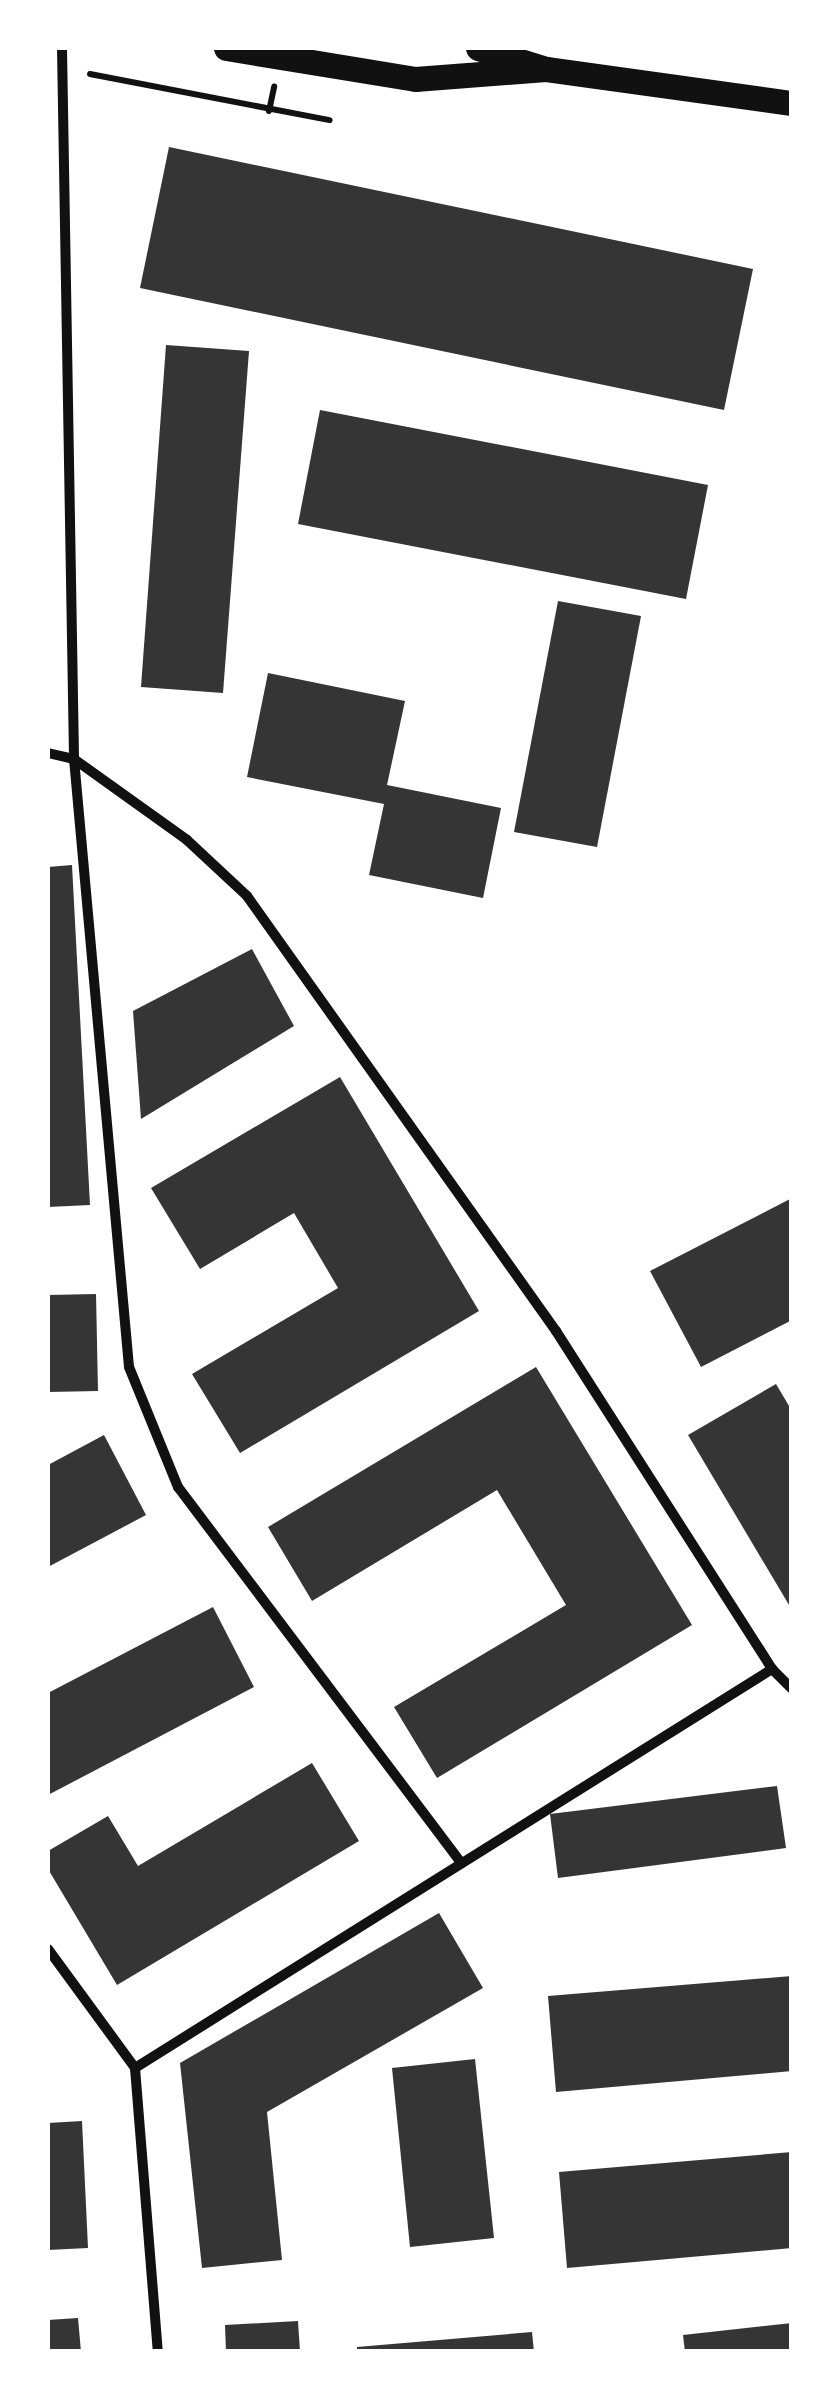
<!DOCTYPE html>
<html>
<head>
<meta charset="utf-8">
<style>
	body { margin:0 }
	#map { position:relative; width:839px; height:2399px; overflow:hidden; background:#fff; font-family:Quicksand,sans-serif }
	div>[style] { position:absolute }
	.building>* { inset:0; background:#353535 }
	.path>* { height:6px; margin:-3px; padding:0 3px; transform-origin:3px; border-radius:3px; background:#111 }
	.minor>* { height:10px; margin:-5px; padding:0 5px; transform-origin:5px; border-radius:5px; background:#111 }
	.primary>* { height:25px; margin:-12.5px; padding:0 12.5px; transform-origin:12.5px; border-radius:12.5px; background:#111 }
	span { translate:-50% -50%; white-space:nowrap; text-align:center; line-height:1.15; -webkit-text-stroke:10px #fff; paint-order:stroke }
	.frame { position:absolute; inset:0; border:50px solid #fff; pointer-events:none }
</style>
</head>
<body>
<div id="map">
	<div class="building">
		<div style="clip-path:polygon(169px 147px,753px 269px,724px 410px,140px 288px)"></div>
		<div style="clip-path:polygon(166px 345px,249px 351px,223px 693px,141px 687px)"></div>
		<div style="clip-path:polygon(320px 410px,708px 485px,686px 599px,298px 524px)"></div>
		<div style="clip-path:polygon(558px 601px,641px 616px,597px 847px,514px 832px)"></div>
		<div style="clip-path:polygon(268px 673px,405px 701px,387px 785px,501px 808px,483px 898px,369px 875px,384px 804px,247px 777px)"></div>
		<div style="clip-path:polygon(72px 865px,90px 1205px,48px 1207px,48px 867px)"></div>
		<div style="clip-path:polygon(252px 949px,294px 1026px,141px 1119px,133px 1011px)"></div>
		<div style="clip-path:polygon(340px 1077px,479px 1311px,240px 1453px,192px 1374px,338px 1288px,294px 1213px,200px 1269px,151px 1188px)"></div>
		<div style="clip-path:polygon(792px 1198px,792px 1320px,701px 1367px,650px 1271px)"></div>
		<div style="clip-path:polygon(96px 1294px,98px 1391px,48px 1392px,48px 1295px)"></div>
		<div style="clip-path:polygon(536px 1367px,692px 1625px,437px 1778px,394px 1707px,566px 1605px,497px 1490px,312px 1601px,268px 1527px)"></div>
		<div style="clip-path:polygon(776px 1384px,792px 1411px,792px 1610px,688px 1435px)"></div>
		<div style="clip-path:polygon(104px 1435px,146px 1515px,48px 1567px,48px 1465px)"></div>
		<div style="clip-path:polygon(213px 1607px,254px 1687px,48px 1795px,48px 1693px)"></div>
		<div style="clip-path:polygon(312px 1763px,359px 1841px,117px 1985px,48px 1869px,48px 1851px,108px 1816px,138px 1866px)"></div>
		<div style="clip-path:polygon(777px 1786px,786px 1848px,558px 1878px,550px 1814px)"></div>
		<div style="clip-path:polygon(439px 1913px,483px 1988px,267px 2112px,282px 2260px,202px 2268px,180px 2063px)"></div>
		<div style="clip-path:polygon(792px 1976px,792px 2071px,556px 2092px,548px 1996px)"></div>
		<div style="clip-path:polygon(475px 2059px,494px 2238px,410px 2247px,392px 2068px)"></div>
		<div style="clip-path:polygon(82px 2121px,88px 2248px,48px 2250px,48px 2123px)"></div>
		<div style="clip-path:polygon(792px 2152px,792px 2248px,567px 2268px,559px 2172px)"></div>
		<div style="clip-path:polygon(78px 2318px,81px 2352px,48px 2352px,48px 2320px)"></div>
		<div style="clip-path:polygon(298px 2321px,300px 2352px,226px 2352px,225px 2325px)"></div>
		<div style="clip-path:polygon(792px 2323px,792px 2352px,685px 2352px,683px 2335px)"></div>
		<div style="clip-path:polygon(532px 2332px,534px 2352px,357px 2352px,357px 2347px)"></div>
	</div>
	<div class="path">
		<div style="left:90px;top:74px;width:244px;rotate:10.9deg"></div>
		<div style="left:269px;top:111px;width:25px;rotate:-78deg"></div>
	</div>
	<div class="minor">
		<div style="left:62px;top:48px;width:711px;rotate:89.03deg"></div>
		<div style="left:74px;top:759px;width:139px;rotate:35.6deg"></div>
		<div style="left:187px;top:840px;width:82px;rotate:43deg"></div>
		<div style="left:247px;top:896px;width:534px;rotate:54.61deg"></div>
		<div style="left:556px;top:1331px;width:401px;rotate:57.4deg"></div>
		<div style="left:772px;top:1669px;width:28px;rotate:45deg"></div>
		<div style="left:48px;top:753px;width:27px;rotate:13deg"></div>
		<div style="left:74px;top:759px;width:610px;rotate:84.83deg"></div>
		<div style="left:129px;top:1367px;width:130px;rotate:67.8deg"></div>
		<div style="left:178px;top:1487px;width:471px;rotate:53deg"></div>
		<div style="left:48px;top:1949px;width:147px;rotate:53.8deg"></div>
		<div style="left:135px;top:2068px;width:285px;rotate:85.4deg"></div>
		<div style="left:135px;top:2068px;width:752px;rotate:-32.06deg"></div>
	</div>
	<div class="primary">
		<div style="left:226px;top:48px;width:192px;rotate:9.3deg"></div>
		<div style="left:415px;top:79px;width:131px;rotate:-4.4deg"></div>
		<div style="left:478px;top:48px;width:71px;rotate:17.2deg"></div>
		<div style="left:546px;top:69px;width:248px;rotate:7.9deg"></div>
	</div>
	<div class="frame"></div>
</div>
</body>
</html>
